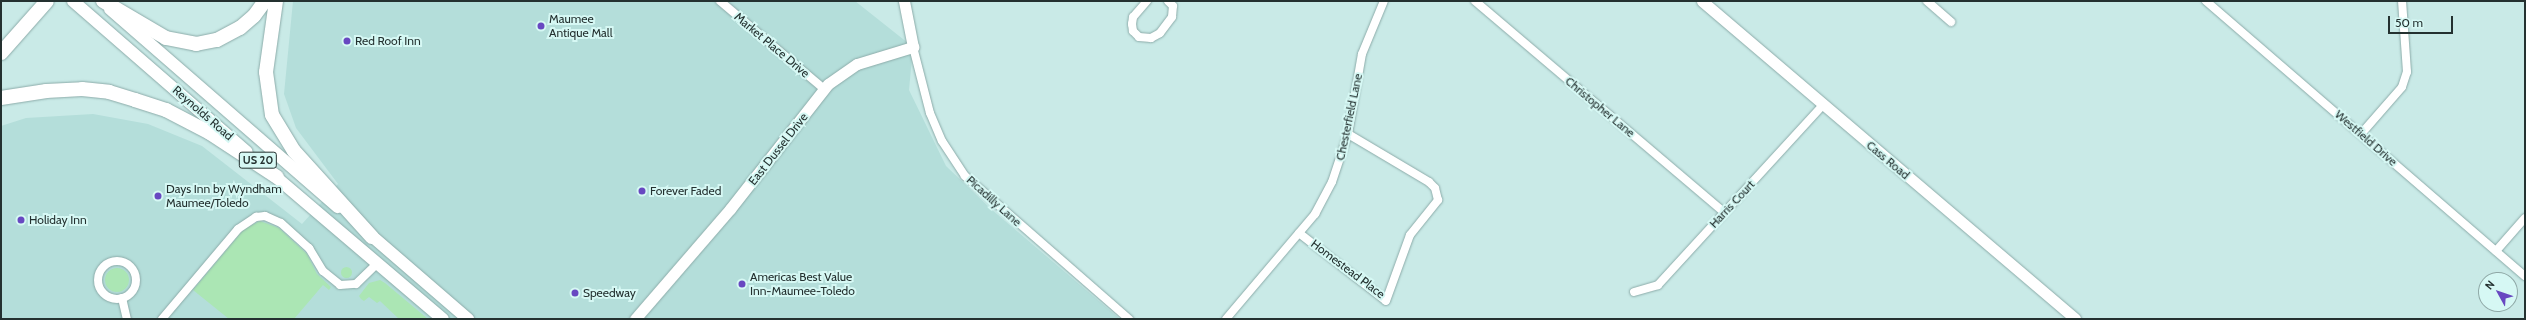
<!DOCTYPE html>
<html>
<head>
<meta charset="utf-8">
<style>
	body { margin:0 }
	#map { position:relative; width:2526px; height:320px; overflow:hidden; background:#c9eae7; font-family:Cabin,sans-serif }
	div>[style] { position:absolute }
	.built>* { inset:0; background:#b4deda }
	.green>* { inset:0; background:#abe6b4 }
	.round { border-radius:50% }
	.roads { filter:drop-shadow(0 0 1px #8caba9) drop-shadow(0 0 1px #8caba9) }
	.street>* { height:8px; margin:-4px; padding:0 4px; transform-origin:4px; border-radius:4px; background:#fff }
	.street>.ring { margin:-4px; padding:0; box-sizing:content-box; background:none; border:8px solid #fff; border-radius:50% }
	.secondary>* { height:11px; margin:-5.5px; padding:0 5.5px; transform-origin:5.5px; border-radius:5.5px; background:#fff }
	.primary>* { height:12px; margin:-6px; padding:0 6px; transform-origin:6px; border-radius:6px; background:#fff }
	.highway>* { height:14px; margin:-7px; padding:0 7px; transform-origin:7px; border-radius:7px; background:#fff }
	.dots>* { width:11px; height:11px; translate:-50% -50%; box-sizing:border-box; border:2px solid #d6f8f4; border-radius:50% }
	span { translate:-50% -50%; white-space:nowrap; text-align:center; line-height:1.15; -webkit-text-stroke:4px #d6f8f4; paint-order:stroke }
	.shield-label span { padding:1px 3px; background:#d6f8f4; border:1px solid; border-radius:3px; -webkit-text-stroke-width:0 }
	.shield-label { font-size:11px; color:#243130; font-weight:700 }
	.poi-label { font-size:12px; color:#243130 }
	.left { translate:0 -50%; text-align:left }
	.street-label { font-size:12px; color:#243130 }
	.frame { position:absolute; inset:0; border:2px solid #243130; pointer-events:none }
	.north { position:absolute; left:2478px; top:272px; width:40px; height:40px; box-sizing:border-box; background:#d6f8f4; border:1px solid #8fa8a6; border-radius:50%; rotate:310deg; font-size:11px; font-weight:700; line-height:16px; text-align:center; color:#243130 }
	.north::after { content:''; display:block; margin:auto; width:14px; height:18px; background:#6848c1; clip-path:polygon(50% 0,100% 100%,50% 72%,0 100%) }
	.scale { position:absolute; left:2388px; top:16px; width:65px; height:18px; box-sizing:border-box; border:2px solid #243130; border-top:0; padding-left:5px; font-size:12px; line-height:14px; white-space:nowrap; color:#243130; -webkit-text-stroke:3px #d6f8f4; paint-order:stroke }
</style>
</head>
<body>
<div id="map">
	<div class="built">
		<div style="clip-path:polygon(293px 1px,855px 1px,913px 47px,909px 90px,946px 166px,991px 209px,1120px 319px,1px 319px,1px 126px,26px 118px,93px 114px,148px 124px,202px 146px,302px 224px,338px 184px,296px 128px,284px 94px)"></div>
	</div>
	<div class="green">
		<div style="clip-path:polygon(260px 221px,279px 228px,307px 254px,317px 274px,331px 287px,329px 290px,323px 285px,294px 319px,229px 319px,193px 290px,244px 229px)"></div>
		<div class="round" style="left:340.5px;top:266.5px;width:11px;height:11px"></div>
		<div class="round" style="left:105px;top:268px;width:24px;height:24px"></div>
		<div style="clip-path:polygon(380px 280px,385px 283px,428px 319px,399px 319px,380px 301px,377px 303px,369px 297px,364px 301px,361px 299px,359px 296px,369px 283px)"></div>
	</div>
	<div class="roads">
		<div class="street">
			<div style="left:720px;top:1px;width:136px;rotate:40.2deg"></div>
			<div style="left:1147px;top:1px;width:21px;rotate:131deg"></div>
			<div style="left:1133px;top:17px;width:7px;rotate:98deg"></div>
			<div style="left:1132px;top:24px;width:7px;rotate:82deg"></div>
			<div style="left:1133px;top:31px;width:8px;rotate:45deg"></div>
			<div style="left:1139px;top:37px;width:12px;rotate:5deg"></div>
			<div style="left:1151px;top:38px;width:10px;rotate:-29deg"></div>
			<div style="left:1160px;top:33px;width:20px;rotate:-53deg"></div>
			<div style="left:1172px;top:17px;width:11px;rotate:-85deg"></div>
			<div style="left:1173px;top:6px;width:7px;rotate:-135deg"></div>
			<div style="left:1475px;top:1px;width:326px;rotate:40.3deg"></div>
			<div style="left:1927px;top:1px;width:32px;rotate:41deg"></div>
			<div style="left:2206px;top:1px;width:421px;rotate:40.8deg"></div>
			<div style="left:913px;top:47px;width:68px;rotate:75.6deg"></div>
			<div style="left:930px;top:113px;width:30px;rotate:67deg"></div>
			<div style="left:942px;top:141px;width:42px;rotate:56.7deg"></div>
			<div style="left:965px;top:176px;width:218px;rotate:41.1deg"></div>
			<div style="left:2361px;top:134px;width:62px;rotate:-48.9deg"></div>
			<div style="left:2402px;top:87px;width:16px;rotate:-72deg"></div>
			<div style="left:2407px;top:72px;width:71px;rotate:-94deg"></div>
			<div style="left:1299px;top:233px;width:110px;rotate:38deg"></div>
			<div style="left:1386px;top:301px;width:70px;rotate:-70deg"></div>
			<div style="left:1410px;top:235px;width:45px;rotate:-51.3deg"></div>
			<div style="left:1438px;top:200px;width:12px;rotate:-104deg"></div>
			<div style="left:1435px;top:188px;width:8px;rotate:-135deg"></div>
			<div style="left:1429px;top:182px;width:94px;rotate:-149.3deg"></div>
			<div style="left:2496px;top:251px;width:44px;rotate:-48.7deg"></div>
			<div class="ring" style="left:98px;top:261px;width:30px;height:30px"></div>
			<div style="left:1634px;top:292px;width:25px;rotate:-16deg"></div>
			<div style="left:1658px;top:285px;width:244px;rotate:-47.5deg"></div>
			<div style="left:122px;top:298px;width:22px;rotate:77deg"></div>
			<div style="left:162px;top:319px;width:118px;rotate:-49.8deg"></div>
			<div style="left:238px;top:229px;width:22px;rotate:-34deg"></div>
			<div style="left:256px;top:217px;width:9px;rotate:-6deg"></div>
			<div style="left:265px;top:216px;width:17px;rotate:24deg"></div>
			<div style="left:281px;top:223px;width:38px;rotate:42deg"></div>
			<div style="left:309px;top:248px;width:27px;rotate:59deg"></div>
			<div style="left:323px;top:271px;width:22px;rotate:39deg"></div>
			<div style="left:340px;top:285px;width:16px;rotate:-4deg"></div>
			<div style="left:356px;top:284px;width:30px;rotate:-44deg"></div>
			<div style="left:1226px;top:319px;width:138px;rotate:-49.7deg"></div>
			<div style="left:1315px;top:214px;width:36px;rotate:-62deg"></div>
			<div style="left:1332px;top:182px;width:51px;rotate:-71.6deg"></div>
			<div style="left:1348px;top:134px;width:81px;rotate:-80.1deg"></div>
			<div style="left:1362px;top:54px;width:57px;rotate:-67.5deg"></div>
		</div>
		<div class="secondary">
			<div style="left:1702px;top:1px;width:490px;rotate:40.4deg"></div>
			<div style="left:635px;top:319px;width:145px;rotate:-49.2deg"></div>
			<div style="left:730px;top:209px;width:159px;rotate:-51.9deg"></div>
			<div style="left:828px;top:84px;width:35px;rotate:-35deg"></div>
			<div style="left:857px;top:64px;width:59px;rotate:-16.9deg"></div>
			<div style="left:913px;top:47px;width:47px;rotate:-101.1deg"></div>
		</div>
		<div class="primary">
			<div style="left:73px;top:1px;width:230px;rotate:41deg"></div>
			<div style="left:110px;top:9px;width:302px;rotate:41deg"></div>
			<div style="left:270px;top:172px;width:227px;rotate:40.4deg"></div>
			<div style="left:366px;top:231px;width:135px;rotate:40.8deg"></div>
		</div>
		<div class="highway">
			<div style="left:103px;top:1px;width:73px;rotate:30.4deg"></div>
			<div style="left:166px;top:38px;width:31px;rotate:11deg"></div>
			<div style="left:196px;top:44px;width:21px;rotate:-11deg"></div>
			<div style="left:217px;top:40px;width:26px;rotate:-28deg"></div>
			<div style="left:240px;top:28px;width:18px;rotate:-41deg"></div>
			<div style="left:254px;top:16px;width:19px;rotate:-54deg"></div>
			<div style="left:276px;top:1px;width:72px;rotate:98deg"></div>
			<div style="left:266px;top:72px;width:43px;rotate:82.1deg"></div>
			<div style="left:272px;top:115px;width:42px;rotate:58.6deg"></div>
			<div style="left:294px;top:151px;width:116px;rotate:47.8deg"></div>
			<div style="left:1px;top:53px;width:69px;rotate:-48.5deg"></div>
			<div style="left:1px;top:98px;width:46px;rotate:-8.8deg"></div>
			<div style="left:46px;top:91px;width:36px;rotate:-3deg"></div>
			<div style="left:82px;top:89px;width:27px;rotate:6deg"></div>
			<div style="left:109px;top:92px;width:27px;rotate:17deg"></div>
			<div style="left:135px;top:100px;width:33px;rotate:18deg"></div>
			<div style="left:166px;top:110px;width:50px;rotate:27.6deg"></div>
			<div style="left:210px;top:133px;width:80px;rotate:33.3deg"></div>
		</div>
	</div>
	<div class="dots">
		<div style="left:541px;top:26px;background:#6848c1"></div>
		<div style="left:347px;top:41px;background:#6848c1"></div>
		<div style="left:642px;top:191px;background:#6848c1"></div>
		<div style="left:158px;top:196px;background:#6848c1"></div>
		<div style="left:21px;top:220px;background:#6848c1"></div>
		<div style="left:742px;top:284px;background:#6848c1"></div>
		<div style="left:575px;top:293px;background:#6848c1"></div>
	</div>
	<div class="shield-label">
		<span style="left:258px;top:160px">US 20</span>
	</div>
	<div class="poi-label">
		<span class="left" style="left:549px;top:26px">Maumee<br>Antique Mall</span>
		<span class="left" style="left:355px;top:41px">Red Roof Inn</span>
		<span class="left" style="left:166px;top:196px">Days Inn by Wyndham<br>Maumee/Toledo</span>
		<span class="left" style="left:650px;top:191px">Forever Faded</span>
		<span class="left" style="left:29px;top:220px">Holiday Inn</span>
		<span class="left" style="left:750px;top:284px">Americas Best Value<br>Inn-Maumee-Toledo</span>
		<span class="left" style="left:583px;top:293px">Speedway</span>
	</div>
	<div class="street-label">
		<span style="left:772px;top:45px;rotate:40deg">Market Place Drive</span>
		<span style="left:1600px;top:107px;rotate:40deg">Christopher Lane</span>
		<span style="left:203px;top:113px;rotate:41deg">Reynolds Road</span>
		<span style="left:1349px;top:117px;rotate:-78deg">Chesterfield Lane</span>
		<span style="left:2366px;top:138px;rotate:41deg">Westfield Drive</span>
		<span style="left:778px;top:149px;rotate:-52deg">East Dussel Drive</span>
		<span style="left:1888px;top:160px;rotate:40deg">Cass Road</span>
		<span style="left:994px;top:201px;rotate:42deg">Picadilly Lane</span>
		<span style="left:1732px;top:204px;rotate:-47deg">Harris Court</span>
		<span style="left:1348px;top:269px;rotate:37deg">Homestead Place</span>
	</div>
	<div class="frame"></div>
	<div class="north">N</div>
	<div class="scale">50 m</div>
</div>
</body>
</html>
